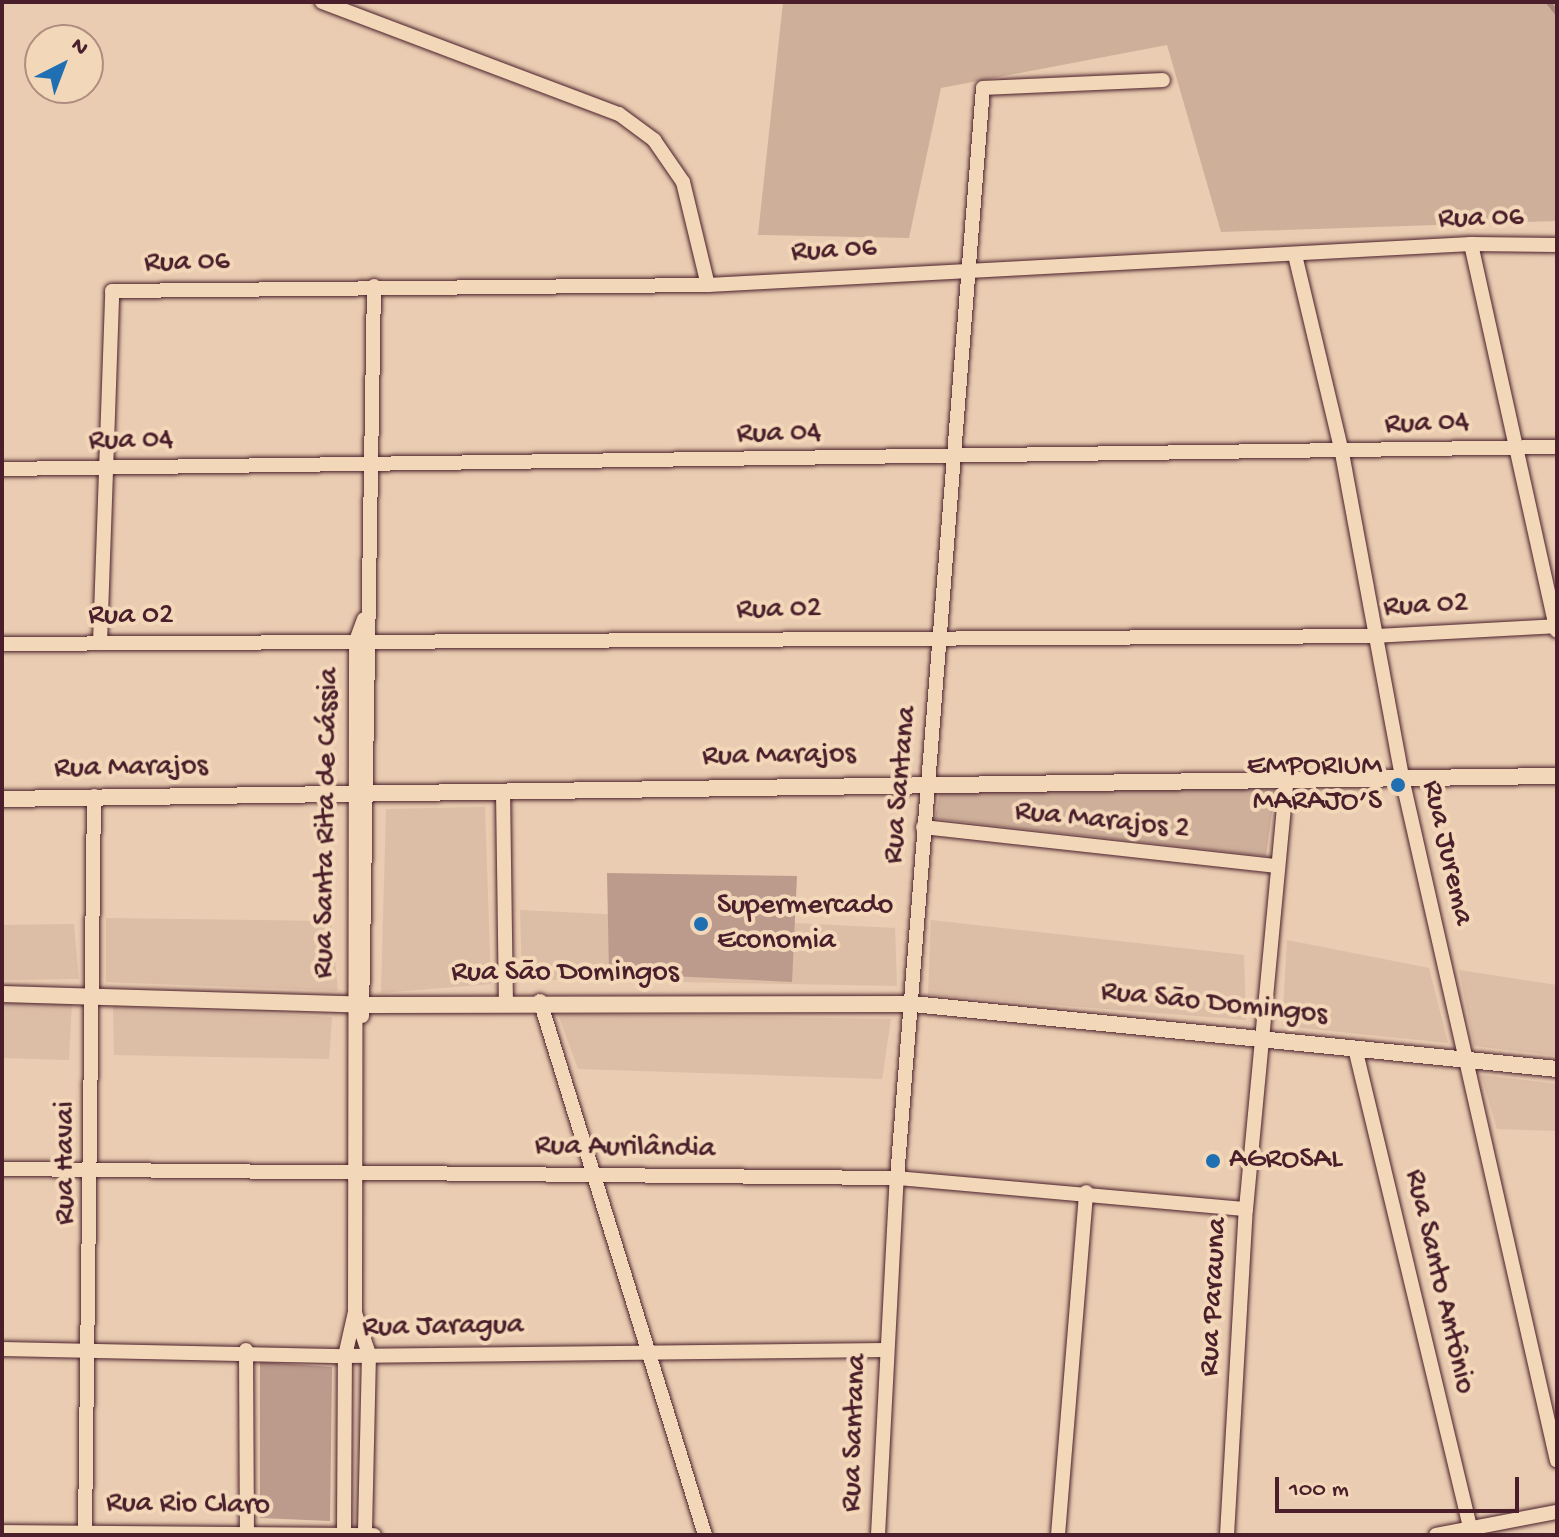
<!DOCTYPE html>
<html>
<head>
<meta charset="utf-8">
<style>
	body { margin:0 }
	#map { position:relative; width:1559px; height:1537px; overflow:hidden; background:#e9ccb1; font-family:"Gochi Hand",sans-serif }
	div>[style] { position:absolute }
	.built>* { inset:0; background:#dcbda6 }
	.green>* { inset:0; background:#ceaf9a }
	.stream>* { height:5px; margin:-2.5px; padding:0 2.5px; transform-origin:2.5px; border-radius:2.5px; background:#aa887b }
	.building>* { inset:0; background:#bc9b8c }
	.roads { filter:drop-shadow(0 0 2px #4a1f2b) drop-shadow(0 0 2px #4a1f2b) }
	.minor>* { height:14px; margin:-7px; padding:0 7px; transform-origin:7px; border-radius:7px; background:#f3d7b9 }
	.tertiary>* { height:16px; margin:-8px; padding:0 8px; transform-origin:8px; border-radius:8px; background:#f3d7b9 }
	.dots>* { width:22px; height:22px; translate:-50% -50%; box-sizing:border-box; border:4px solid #f3d7b9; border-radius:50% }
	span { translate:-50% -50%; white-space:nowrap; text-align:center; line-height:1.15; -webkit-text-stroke:8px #f3d7b9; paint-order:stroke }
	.street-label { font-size:30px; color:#4a1f2b }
	.poi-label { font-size:30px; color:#4a1f2b }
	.right { translate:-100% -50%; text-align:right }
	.left { translate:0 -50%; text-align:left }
	.frame { position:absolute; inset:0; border:4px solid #4a1f2b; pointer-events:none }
	.north { position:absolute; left:24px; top:24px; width:80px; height:80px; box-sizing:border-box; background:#f3d7b9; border:2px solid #af8d80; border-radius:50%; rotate:42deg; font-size:22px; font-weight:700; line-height:32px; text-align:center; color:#4a1f2b }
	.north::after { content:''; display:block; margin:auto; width:28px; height:36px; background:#1f6fb2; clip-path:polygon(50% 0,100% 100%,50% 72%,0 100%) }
	.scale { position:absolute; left:1275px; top:1477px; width:244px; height:36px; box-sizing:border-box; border:4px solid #4a1f2b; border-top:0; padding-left:10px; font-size:24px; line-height:28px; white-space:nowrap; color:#4a1f2b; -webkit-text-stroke:6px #f3d7b9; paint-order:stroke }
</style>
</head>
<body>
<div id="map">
	<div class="built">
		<div style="clip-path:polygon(485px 807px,491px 984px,381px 993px,386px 809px)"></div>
		<div style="clip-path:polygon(520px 910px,895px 928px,897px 986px,522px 979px)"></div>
		<div style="clip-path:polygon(106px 918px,331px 921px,338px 991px,106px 982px)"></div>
		<div style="clip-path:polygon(931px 920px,1244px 955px,1246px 1020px,928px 995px)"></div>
		<div style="clip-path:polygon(74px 924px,79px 979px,2px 980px,2px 925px)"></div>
		<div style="clip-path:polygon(1287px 940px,1429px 968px,1448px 1043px,1282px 1026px)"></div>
		<div style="clip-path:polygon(1459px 970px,1557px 985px,1557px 1056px,1474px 1046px)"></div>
		<div style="clip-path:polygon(2px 1002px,72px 1002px,69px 1060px,2px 1058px)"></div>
		<div style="clip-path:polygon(113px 1006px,332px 1017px,329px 1059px,114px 1055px)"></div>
		<div style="clip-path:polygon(558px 1014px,891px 1019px,882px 1079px,578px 1069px)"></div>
		<div style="clip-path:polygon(1481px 1075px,1557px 1084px,1557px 1131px,1497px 1129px)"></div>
	</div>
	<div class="green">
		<div style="clip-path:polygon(783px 2px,1557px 2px,1557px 221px,1221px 232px,1167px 45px,941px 88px,909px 238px,758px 235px)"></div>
		<div style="clip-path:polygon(1276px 784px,1266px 856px,935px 819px,940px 790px)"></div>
	</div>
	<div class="stream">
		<div style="left:1548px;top:2px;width:14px;rotate:51deg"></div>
	</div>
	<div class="building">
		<div style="clip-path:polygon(607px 873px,797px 876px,792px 982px,609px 973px)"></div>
		<div style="clip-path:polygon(260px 1362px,332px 1367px,330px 1521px,260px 1518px)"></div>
	</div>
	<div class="roads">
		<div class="minor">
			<div style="left:322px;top:2px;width:317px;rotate:20.7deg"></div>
			<div style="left:619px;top:114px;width:44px;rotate:36.6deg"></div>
			<div style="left:654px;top:140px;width:51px;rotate:55.4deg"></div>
			<div style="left:683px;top:182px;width:106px;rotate:76.4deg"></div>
			<div style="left:1471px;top:244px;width:396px;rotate:77.5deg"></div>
			<div style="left:1295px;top:255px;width:204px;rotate:76.6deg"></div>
			<div style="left:1342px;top:453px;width:330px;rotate:79.5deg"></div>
			<div style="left:1402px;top:778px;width:700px;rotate:77.21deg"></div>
			<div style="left:2px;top:469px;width:1555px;rotate:-0.81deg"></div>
			<div style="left:100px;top:643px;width:352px;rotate:-88deg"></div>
			<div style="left:112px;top:291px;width:596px;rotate:-0.58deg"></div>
			<div style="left:708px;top:285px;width:764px;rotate:-3.08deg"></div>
			<div style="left:1471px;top:244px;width:86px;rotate:0.7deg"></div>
			<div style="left:2px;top:644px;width:1373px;rotate:-0.33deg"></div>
			<div style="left:1375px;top:636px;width:182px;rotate:-3.1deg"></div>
			<div style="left:503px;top:791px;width:209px;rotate:89.2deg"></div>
			<div style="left:923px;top:827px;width:354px;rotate:6.3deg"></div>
			<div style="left:540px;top:1001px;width:559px;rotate:72.83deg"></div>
			<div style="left:362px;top:1016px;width:730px;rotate:-89.06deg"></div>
			<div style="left:1355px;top:1048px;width:493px;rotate:76.5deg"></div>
			<div style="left:2px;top:1169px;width:895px;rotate:0.58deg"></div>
			<div style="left:897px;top:1178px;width:350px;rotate:5.1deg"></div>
			<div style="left:355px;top:1313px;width:43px;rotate:71.1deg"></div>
			<div style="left:369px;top:1354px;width:181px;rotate:91.3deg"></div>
			<div style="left:2px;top:1349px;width:343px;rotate:1.2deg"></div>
			<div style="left:345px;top:1356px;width:541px;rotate:-0.64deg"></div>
			<div style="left:246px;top:1350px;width:182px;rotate:89.7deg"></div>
			<div style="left:85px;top:1531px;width:735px;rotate:-89.3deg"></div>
			<div style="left:2px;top:1532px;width:372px;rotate:0.5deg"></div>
			<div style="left:344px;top:1535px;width:179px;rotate:-89.7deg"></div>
			<div style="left:345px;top:1356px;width:45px;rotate:-77.2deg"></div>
			<div style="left:355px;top:1312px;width:671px;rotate:-89.91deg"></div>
			<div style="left:356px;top:641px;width:23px;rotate:-70deg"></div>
			<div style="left:878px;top:1535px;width:358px;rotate:-87deg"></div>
			<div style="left:897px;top:1178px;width:1093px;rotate:-85.49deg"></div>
			<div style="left:983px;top:88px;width:180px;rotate:-2.5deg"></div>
			<div style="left:1058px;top:1535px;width:344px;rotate:-85.3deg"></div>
			<div style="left:1227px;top:1535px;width:327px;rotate:-86.7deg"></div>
			<div style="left:1246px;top:1209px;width:435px;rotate:-84.6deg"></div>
			<div style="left:1436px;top:1535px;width:123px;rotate:-10.8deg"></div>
		</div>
		<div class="tertiary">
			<div style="left:2px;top:799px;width:1555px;rotate:-0.85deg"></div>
			<div style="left:2px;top:994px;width:364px;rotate:1.7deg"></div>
			<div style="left:366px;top:1005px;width:547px;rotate:-0.1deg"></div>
			<div style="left:913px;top:1004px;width:647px;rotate:5.76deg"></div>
		</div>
	</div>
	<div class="dots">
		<div style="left:1398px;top:785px;background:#1f6fb2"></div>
		<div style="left:701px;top:924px;background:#1f6fb2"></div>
		<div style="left:1213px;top:1161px;background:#1f6fb2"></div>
	</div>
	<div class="street-label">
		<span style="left:1481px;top:220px;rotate:-1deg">Rua 06</span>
		<span style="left:834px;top:252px;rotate:-3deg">Rua 06</span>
		<span style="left:187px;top:264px;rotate:-1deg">Rua 06</span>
		<span style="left:1427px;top:425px;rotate:-2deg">Rua 04</span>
		<span style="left:779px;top:435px;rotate:-1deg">Rua 04</span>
		<span style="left:131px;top:442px;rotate:-1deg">Rua 04</span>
		<span style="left:1426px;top:607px;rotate:-3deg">Rua 02</span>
		<span style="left:779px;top:611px;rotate:-1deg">Rua 02</span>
		<span style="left:131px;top:617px">Rua 02</span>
		<span style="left:779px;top:757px;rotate:-1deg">Rua Marajos</span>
		<span style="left:131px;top:769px;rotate:-1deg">Rua Marajos</span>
		<span style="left:902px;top:785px;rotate:-85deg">Rua Santana</span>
		<span style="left:1102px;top:822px;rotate:6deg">Rua Marajos 2</span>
		<span style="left:328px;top:823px;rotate:-89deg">Rua Santa Rita de Cássia</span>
		<span style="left:1446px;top:853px;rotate:77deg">Rua Jurema</span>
		<span style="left:565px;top:974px">Rua São Domingos</span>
		<span style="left:1214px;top:1005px;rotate:6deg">Rua São Domingos</span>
		<span style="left:625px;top:1149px;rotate:1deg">Rua Aurilândia</span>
		<span style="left:67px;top:1163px;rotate:-90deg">Rua Havai</span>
		<span style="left:1438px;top:1282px;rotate:77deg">Rua Santo Antônio</span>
		<span style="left:1215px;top:1297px;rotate:-87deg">Rua Parauna</span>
		<span style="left:443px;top:1328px;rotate:-1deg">Rua Jaragua</span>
		<span style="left:856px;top:1433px;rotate:-88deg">Rua Santana</span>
		<span style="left:188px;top:1506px;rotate:1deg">Rua Rio Claro</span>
	</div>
	<div class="poi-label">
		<span class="right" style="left:1382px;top:785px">EMPORIUM<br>MARAJO’S</span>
		<span class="left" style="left:717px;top:924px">Supermercado<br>Economia</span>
		<span class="left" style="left:1229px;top:1161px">AGROSAL</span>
	</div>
	<div class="frame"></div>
	<div class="north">N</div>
	<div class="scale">100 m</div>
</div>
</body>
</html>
